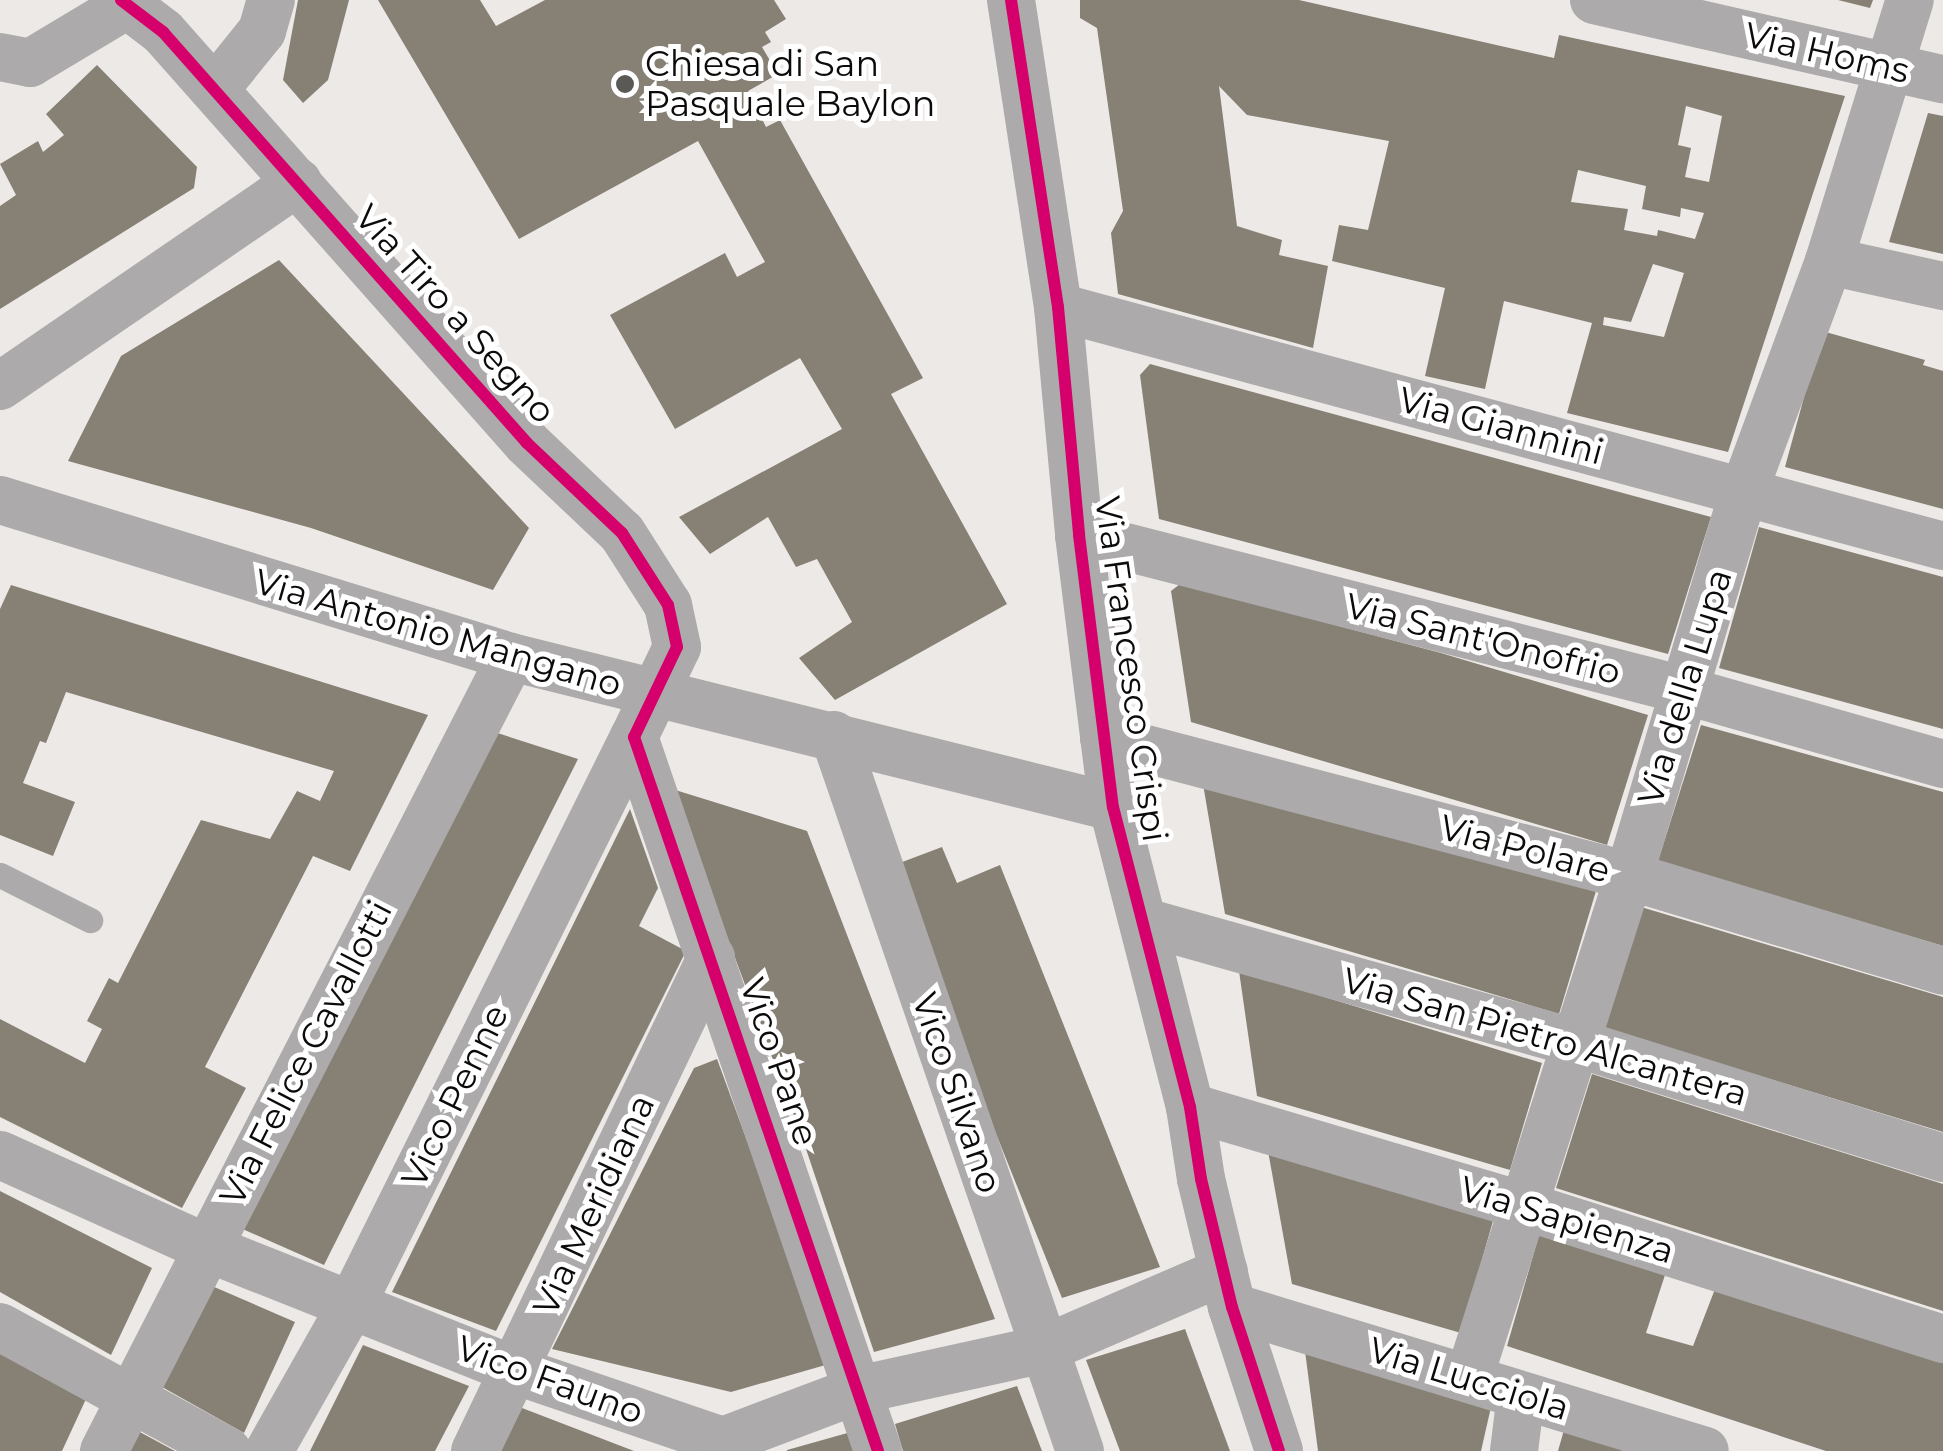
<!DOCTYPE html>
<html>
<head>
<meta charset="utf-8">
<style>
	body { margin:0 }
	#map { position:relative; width:1943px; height:1451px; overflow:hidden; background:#ede9e6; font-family:Montserrat,sans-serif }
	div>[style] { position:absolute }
	.building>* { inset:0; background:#868075 }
	.lane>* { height:25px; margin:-12.5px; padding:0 12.5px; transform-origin:12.5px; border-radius:12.5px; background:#acaaaa }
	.street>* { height:48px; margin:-24px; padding:0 24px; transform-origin:24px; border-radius:24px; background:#acaaaa }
	.cycleway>* { height:12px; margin:-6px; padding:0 6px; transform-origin:6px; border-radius:6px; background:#d6006c }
	.dots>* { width:28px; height:28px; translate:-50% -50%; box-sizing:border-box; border:5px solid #fff; border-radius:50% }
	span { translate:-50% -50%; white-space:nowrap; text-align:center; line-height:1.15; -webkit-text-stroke:10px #fff; paint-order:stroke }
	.street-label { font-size:35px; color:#0d0b09 }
	.poi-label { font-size:35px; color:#0d0b09 }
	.left { translate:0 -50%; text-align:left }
</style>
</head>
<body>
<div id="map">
	<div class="building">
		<div style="clip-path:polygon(298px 0,349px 0,328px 80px,303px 103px,283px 80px)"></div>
		<div style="clip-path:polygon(378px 0,480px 0,496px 26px,545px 0,774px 0,786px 19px,765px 32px,771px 42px,762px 47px,778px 74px,748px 91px,766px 127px,780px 120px,923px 378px,891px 394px,1007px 604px,835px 700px,799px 658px,852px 622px,817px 559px,796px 567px,768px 517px,710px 554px,679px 517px,842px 429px,800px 358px,675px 429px,610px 315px,725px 253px,737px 277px,765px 262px,698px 141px,519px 239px)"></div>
		<div style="clip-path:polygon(evenodd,1080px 0,1299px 0,1554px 58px,1559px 35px,1845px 96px,1728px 452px,1567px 413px,1592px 323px,1504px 301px,1485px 389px,1425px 376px,1445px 288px,1332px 261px,1339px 225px,1368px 230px,1389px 141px,1247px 115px,1219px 86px,1237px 226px,1282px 240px,1279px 255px,1328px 266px,1313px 348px,1118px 294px,1111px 233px,1123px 211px,1097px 28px,1080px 18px,1080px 0,1686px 106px,1722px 116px,1709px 182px,1685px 177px,1691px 148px,1678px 145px,1686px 106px,1080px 0,1578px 170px,1646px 186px,1642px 209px,1680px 217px,1681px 208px,1704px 213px,1695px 239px,1658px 230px,1657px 236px,1624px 230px,1628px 209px,1571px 202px,1578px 170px,1080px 0,1653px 264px,1684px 273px,1664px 337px,1603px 325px,1604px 317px,1631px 322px,1653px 264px)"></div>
		<div style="clip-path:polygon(1838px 0,1873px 0,1870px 8px)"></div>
		<div style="clip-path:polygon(97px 65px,197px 167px,194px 188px,0 309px,0 206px,16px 195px,0 164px,38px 141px,43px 152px,64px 135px,46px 114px)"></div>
		<div style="clip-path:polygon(1928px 113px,1943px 116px,1943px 254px,1889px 242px)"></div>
		<div style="clip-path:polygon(279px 260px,529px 528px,493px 590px,311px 528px,68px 461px,121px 356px)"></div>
		<div style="clip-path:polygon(1822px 331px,1925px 360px,1923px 365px,1943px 371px,1943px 509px,1785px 467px)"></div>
		<div style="clip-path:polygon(1150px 364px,1711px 517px,1668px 654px,1159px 519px,1140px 375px)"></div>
		<div style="clip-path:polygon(1759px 527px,1943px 577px,1943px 729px,1719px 668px)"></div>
		<div style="clip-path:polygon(1180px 584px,1441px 653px,1648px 715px,1607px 845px,1191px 722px,1171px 591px)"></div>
		<div style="clip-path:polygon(11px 585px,428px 715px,350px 871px,313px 856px,205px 1067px,246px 1088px,182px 1208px,0 1117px,0 1019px,85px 1063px,102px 1029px,87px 1021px,109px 978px,118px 983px,201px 820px,270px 839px,297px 791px,320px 801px,334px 771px,66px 692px,46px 743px,40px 741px,23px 783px,75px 802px,53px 856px,0 835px,0 609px)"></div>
		<div style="clip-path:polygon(1701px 725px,1943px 792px,1943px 946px,1658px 861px)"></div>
		<div style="clip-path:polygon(485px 729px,578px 759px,324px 1265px,238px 1227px)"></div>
		<div style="clip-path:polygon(1202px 778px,1596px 891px,1559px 1014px,1225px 914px)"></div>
		<div style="clip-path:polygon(672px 789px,807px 831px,995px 1319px,874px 1352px,803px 1140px)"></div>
		<div style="clip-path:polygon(630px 809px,658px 888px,639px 926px,686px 951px,496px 1331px,392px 1292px)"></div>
		<div style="clip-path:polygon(942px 847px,957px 883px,1000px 865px,1160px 1267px,1062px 1298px,889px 867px)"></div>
		<div style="clip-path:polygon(1641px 907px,1943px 997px,1943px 1132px,1603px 1028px)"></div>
		<div style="clip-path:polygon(1239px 971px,1542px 1063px,1510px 1170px,1257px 1096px)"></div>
		<div style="clip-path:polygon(717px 1059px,829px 1364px,731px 1392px,552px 1349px,694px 1068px)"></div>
		<div style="clip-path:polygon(1592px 1074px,1943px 1184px,1943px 1311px,1556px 1188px)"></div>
		<div style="clip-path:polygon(1268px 1151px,1493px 1221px,1461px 1333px,1292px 1284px)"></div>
		<div style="clip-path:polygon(0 1191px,152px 1268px,111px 1355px,0 1292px)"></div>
		<div style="clip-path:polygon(1539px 1235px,1666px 1272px,1646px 1333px,1693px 1346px,1715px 1289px,1943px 1360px,1943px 1451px,1826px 1451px,1507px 1346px)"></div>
		<div style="clip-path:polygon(205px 1283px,295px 1322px,244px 1433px,155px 1383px)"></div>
		<div style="clip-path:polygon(1185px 1329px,1230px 1451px,1120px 1451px,1086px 1360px)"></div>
		<div style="clip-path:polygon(363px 1345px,469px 1386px,435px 1451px,310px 1451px)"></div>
		<div style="clip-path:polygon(0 1351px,86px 1399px,62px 1451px,0 1451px)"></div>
		<div style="clip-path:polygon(1305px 1351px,1491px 1407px,1481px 1451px,1318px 1451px)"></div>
		<div style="clip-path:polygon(1017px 1386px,1042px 1451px,903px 1451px,895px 1424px)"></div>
		<div style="clip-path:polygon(522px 1408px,634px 1451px,500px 1451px)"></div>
		<div style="clip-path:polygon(1564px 1430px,1632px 1451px,1558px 1451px)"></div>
		<div style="clip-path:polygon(138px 1431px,175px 1451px,127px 1451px)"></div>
		<div style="clip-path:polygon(851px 1432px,855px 1451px,787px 1451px,787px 1450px)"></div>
	</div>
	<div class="lane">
		<div style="left:0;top:875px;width:101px;rotate:26.6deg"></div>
	</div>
	<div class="street">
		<div style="left:121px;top:0;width:53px;rotate:37.3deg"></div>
		<div style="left:163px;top:32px;width:549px;rotate:48.47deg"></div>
		<div style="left:527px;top:443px;width:131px;rotate:43.5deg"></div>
		<div style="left:622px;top:533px;width:85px;rotate:57.4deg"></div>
		<div style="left:668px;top:605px;width:43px;rotate:77.9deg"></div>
		<div style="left:677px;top:647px;width:100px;rotate:115.5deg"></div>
		<div style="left:634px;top:737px;width:755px;rotate:71.13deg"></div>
		<div style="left:1011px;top:0;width:311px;rotate:81.3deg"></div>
		<div style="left:1058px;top:307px;width:229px;rotate:84.7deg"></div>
		<div style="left:1079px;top:535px;width:274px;rotate:82.9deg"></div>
		<div style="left:1113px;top:807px;width:310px;rotate:75.6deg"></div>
		<div style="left:1190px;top:1107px;width:73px;rotate:81.3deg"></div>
		<div style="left:1201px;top:1179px;width:132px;rotate:76.4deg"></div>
		<div style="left:1232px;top:1307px;width:151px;rotate:71.9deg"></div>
		<div style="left:1594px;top:0;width:358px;rotate:12.8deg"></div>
		<div style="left:0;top:57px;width:31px;rotate:11deg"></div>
		<div style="left:30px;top:63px;width:113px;rotate:-30.9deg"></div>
		<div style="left:216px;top:88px;width:73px;rotate:-51.1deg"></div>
		<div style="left:262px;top:31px;width:32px;rotate:-74deg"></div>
		<div style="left:1829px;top:261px;width:117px;rotate:12.4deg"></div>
		<div style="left:1058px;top:307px;width:917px;rotate:15.11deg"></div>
		<div style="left:0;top:386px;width:361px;rotate:-34.4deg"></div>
		<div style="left:0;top:500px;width:535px;rotate:17.08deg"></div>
		<div style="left:511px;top:657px;width:620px;rotate:13.99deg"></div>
		<div style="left:1079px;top:535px;width:624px;rotate:14.39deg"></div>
		<div style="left:1683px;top:690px;width:270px;rotate:15.9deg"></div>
		<div style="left:834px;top:735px;width:757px;rotate:71.04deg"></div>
		<div style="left:1104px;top:738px;width:543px;rotate:14.73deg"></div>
		<div style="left:1629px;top:876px;width:328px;rotate:16.8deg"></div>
		<div style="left:1145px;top:922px;width:448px;rotate:15.7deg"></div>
		<div style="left:1576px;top:1043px;width:385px;rotate:17.4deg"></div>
		<div style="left:1190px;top:1107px;width:348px;rotate:16.5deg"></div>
		<div style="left:1524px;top:1206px;width:440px;rotate:17.6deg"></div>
		<div style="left:0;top:1155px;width:225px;rotate:24.2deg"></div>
		<div style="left:205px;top:1247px;width:336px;rotate:21.7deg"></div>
		<div style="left:517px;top:1371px;width:218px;rotate:18.8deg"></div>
		<div style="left:723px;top:1441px;width:144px;rotate:-20.7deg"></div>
		<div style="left:858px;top:1390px;width:190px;rotate:-12.4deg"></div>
		<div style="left:1044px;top:1349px;width:196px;rotate:-23.4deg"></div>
		<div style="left:1232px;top:1307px;width:494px;rotate:16.9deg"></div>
		<div style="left:0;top:1327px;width:259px;rotate:28.6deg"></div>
		<div style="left:1469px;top:1378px;width:527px;rotate:-72.32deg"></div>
		<div style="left:1629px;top:876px;width:402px;rotate:-73.4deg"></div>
		<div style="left:1744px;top:491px;width:245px;rotate:-69.7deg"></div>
		<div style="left:1829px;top:261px;width:273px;rotate:-72.8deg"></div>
		<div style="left:104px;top:1451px;width:892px;rotate:-62.86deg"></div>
		<div style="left:269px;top:1451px;width:169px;rotate:-60.5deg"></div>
		<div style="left:352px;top:1304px;width:633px;rotate:-63.56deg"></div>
		<div style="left:475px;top:1451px;width:547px;rotate:-64.42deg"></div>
		<div style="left:1514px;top:1451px;width:56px;rotate:-82.9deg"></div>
	</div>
	<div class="cycleway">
		<div style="left:121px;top:0;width:53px;rotate:37.3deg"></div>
		<div style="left:163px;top:32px;width:549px;rotate:48.47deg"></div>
		<div style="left:527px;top:443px;width:131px;rotate:43.5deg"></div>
		<div style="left:622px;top:533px;width:85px;rotate:57.4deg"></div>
		<div style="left:668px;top:605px;width:43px;rotate:77.9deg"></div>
		<div style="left:677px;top:647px;width:100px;rotate:115.5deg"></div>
		<div style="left:634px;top:737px;width:755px;rotate:71.13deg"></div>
		<div style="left:1011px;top:0;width:311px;rotate:81.3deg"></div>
		<div style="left:1058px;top:307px;width:229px;rotate:84.7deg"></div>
		<div style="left:1079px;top:535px;width:274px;rotate:82.9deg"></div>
		<div style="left:1113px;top:807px;width:310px;rotate:75.6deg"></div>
		<div style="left:1190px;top:1107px;width:73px;rotate:81.3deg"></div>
		<div style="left:1201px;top:1179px;width:132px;rotate:76.4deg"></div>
		<div style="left:1232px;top:1307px;width:151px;rotate:71.9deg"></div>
	</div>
	<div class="dots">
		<div style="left:625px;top:84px;background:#5b5956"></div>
	</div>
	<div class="street-label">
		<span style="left:1827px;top:53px;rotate:13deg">Via Homs</span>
		<span style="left:455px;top:314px;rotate:48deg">Via Tiro a Segno</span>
		<span style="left:1501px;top:426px;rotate:15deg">Via Giannini</span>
		<span style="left:438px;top:633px;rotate:16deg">Via Antonio Mangano</span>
		<span style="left:1483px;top:639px;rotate:14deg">Via Sant'Onofrio</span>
		<span style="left:1131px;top:669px;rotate:82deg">Via Francesco Crispi</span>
		<span style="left:1685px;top:687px;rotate:-73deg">Via della Lupa</span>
		<span style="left:1525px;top:849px;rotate:15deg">Via Polare</span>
		<span style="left:1545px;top:1037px;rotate:16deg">Via San Pietro Alcantera</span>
		<span style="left:306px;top:1053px;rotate:-63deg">Via Felice Cavallotti</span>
		<span style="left:779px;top:1062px;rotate:71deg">Vico Pane</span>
		<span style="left:957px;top:1093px;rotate:71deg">Vico Silvano</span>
		<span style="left:455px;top:1096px;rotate:-64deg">Vico Penne</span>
		<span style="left:594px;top:1205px;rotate:-65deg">Via Meridiana</span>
		<span style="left:1567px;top:1220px;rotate:17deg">Via Sapienza</span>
		<span style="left:1469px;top:1379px;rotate:17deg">Via Lucciola</span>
		<span style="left:550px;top:1380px;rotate:20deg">Vico Fauno</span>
	</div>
	<div class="poi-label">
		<span class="left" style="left:645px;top:84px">Chiesa di San<br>Pasquale Baylon</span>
	</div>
</div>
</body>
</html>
